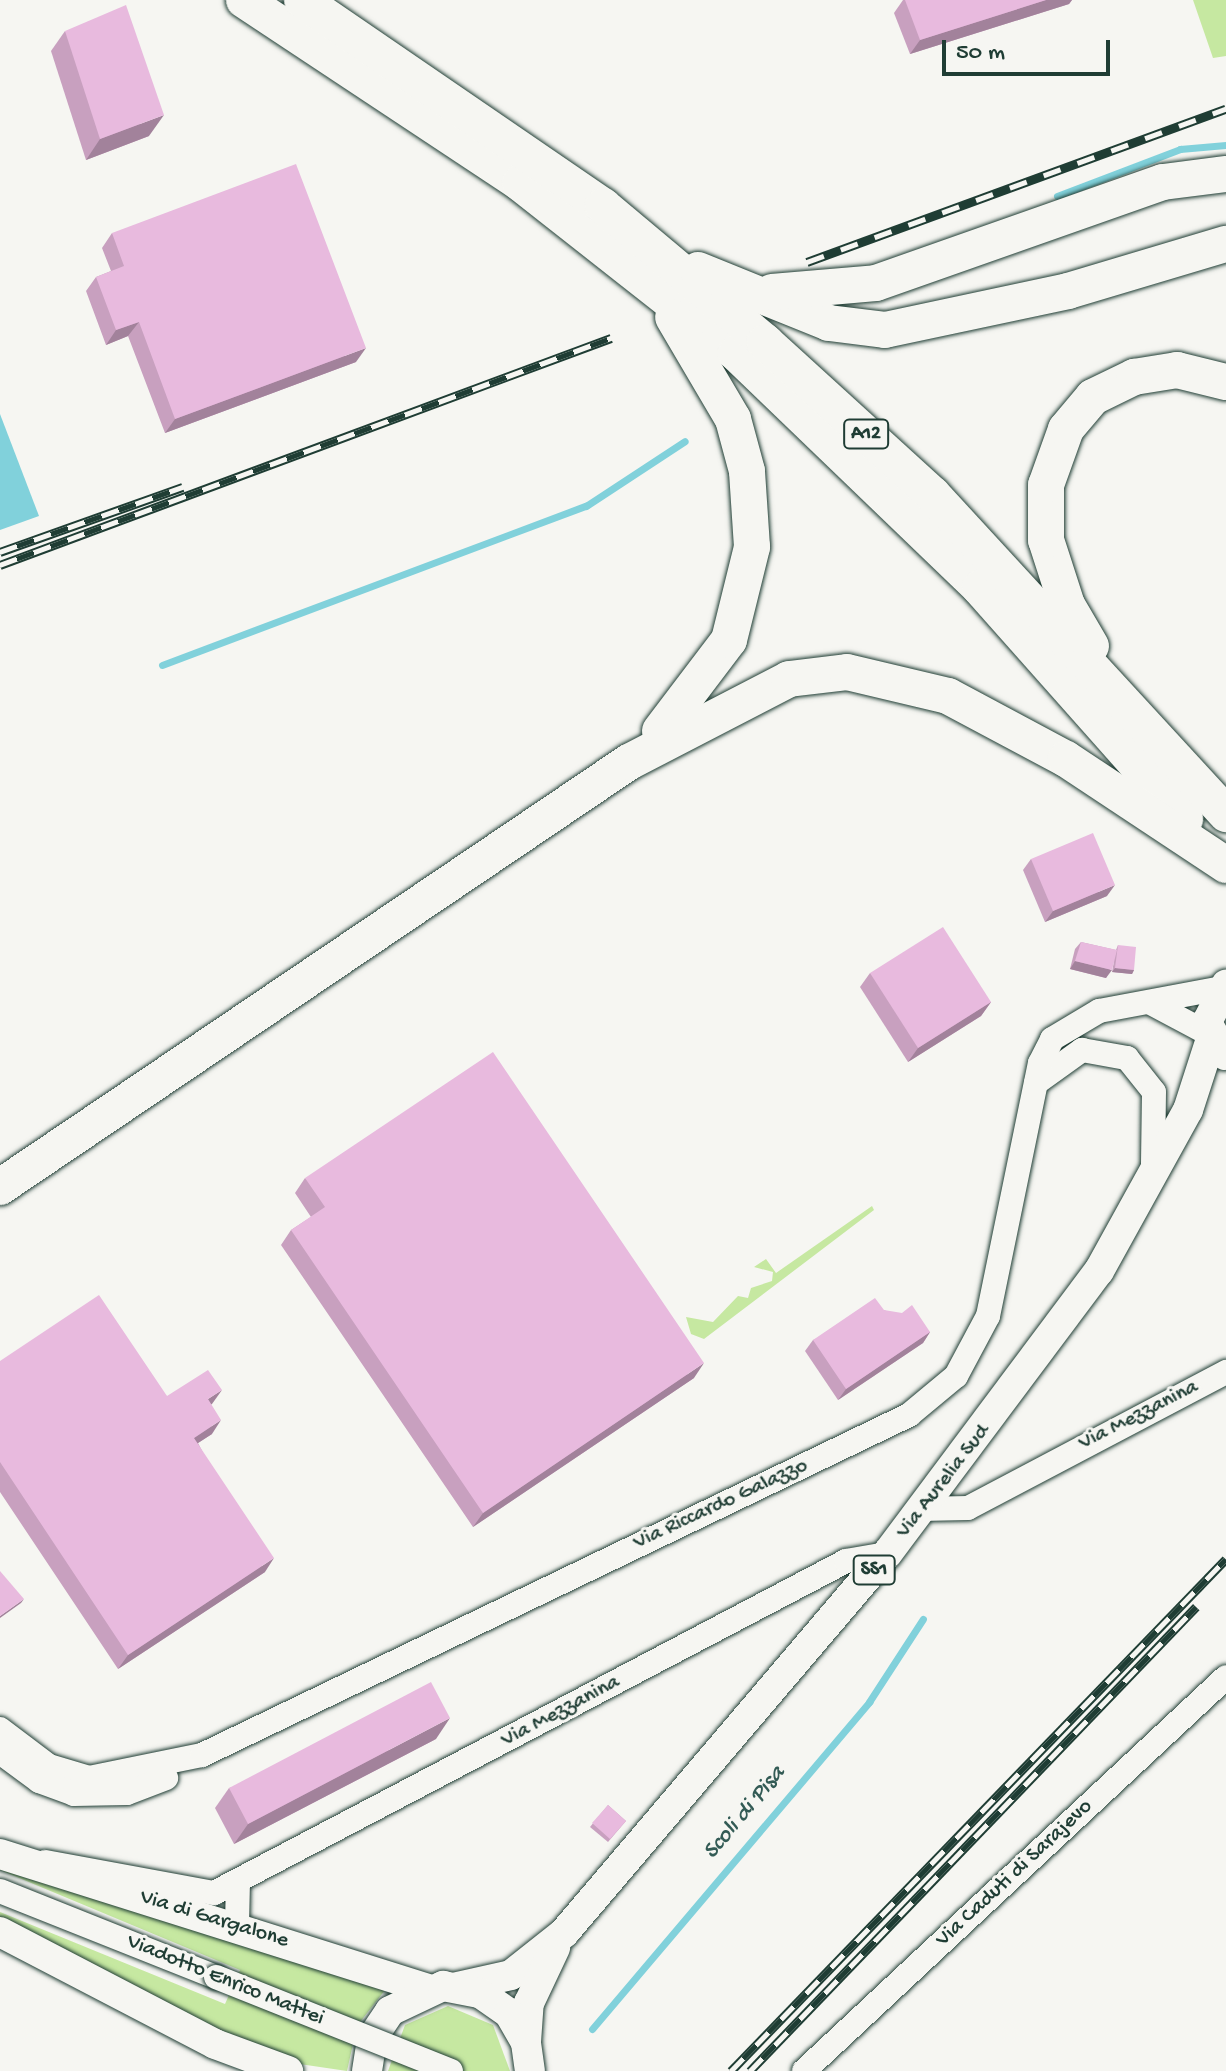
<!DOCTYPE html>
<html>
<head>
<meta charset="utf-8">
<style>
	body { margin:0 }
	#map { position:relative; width:1226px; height:2071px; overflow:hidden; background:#f6f6f2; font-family:"Gochi Hand",sans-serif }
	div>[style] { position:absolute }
	.green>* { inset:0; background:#c6e8a1 }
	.water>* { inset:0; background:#81d1db }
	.stream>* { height:7px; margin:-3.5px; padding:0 3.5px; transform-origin:3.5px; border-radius:3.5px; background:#81d1db }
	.roads { filter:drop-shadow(0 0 2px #1f3d34) drop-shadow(0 0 2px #1f3d34) }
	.minor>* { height:24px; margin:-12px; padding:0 12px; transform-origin:12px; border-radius:12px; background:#f6f6f2 }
	.major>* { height:30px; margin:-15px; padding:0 15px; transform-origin:15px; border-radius:15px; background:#f6f6f2 }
	.highway>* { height:36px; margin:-18px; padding:0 18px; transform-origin:18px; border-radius:18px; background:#f6f6f2 }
	.rail>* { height:9px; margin-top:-4.5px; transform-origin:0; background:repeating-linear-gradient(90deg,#f6f6f2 0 18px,#1f3d34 0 36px); box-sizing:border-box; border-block:2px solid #1f3d34 }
	.bridges { filter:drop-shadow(0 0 2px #1f3d34) drop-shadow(0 0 2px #1f3d34) }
	.minor-bridge>* { height:24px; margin:-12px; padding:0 12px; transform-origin:12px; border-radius:12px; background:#f6f6f2 }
	.wall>* { inset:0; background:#c8a0bf }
	.shaded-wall>* { inset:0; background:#a2829b }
	.building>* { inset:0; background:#e8bade }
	span { translate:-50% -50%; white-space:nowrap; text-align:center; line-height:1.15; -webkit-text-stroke:6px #f6f6f2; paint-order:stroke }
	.shield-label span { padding:2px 6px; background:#f6f6f2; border:2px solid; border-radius:6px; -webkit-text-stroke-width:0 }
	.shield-label { font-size:20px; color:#1f3d34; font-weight:700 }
	.street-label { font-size:22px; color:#1f3d34 }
	.water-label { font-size:24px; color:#335b55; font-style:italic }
	.scale { position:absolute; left:942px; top:40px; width:168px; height:36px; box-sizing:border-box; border:4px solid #1f3d34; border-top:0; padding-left:10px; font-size:24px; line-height:28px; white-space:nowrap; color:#1f3d34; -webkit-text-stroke:6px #f6f6f2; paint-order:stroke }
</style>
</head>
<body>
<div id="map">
	<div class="green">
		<div style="clip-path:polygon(1193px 0,1226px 0,1226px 56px,1213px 58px)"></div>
		<div style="clip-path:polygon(872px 1206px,874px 1210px,704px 1339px,691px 1334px,686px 1317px,713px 1322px,738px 1296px,748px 1298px,751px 1288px,772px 1281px,773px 1272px,754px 1267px,766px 1259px,776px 1273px)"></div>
		<div style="clip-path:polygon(0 1862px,389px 1985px,357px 2026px,347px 2071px,286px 2062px,0 1923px,0 1912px,225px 2004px,240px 1970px,0 1870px)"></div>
		<div style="clip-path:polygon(448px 2006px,493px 2025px,510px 2071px,388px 2071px,405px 2025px)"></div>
	</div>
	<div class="water">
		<div style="clip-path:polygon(0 414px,39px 516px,0 530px)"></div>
	</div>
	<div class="stream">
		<div style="left:1057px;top:196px;width:132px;rotate:-20.9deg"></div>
		<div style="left:1180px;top:149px;width:46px;rotate:-5deg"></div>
		<div style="left:162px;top:665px;width:453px;rotate:-20.6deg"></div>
		<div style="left:586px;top:506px;width:118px;rotate:-33.3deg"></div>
		<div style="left:592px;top:2029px;width:429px;rotate:-49.7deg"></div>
		<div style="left:869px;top:1702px;width:99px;rotate:-57deg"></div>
	</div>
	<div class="roads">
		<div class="minor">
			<div style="left:1151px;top:1003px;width:66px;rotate:28.1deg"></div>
			<div style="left:1036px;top:1083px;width:57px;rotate:-35.7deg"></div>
			<div style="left:1082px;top:1050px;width:46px;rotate:10.1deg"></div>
			<div style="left:1127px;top:1058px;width:43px;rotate:51.5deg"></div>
			<div style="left:1154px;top:1092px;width:72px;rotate:90.8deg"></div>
			<div style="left:920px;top:1509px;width:48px;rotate:-1.2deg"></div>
			<div style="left:968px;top:1508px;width:292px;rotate:-27.8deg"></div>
			<div style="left:0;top:1729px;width:61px;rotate:37.1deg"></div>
			<div style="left:49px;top:1766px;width:42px;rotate:16.7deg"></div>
			<div style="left:89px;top:1778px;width:115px;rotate:-11.5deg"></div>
			<div style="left:202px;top:1755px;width:785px;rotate:-25.68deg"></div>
			<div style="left:909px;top:1415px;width:61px;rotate:-39.7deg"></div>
			<div style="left:956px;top:1376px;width:68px;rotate:-61.9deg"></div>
			<div style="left:988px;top:1316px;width:258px;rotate:-78.4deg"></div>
			<div style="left:1040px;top:1063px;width:27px;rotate:-63deg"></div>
			<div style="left:1052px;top:1039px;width:55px;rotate:-30.8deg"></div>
			<div style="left:1099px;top:1011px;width:125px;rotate:-10.6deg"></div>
			<div style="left:0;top:1752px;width:49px;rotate:36.6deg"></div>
			<div style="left:39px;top:1781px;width:37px;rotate:20deg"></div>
			<div style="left:74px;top:1794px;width:53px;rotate:-1.1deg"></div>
			<div style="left:127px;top:1793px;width:42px;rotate:-21deg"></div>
			<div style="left:45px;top:1862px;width:172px;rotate:10.4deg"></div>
			<div style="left:214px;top:1893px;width:714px;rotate:-27.71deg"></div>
			<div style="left:846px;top:1561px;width:42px;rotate:-9.7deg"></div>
			<div style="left:0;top:1891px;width:232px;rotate:21.7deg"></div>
			<div style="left:237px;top:1925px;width:43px;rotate:-88.7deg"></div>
			<div style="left:804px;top:2071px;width:577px;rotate:-43.03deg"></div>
		</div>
		<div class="major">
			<div style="left:1225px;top:1055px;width:38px;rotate:-119deg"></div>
			<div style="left:1207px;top:1022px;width:42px;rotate:-62.8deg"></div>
			<div style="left:0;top:1854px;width:449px;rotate:17.5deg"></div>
			<div style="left:0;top:1932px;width:242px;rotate:27.5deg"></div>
			<div style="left:215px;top:2044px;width:78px;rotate:20.3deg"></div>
			<div style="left:458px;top:1987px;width:54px;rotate:-12.8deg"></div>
			<div style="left:511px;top:1975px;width:68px;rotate:-38.4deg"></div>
			<div style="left:564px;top:1933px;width:498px;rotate:-49.6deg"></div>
			<div style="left:887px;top:1554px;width:354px;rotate:-53.2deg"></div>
			<div style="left:1099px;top:1271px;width:184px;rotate:-61.1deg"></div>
			<div style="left:1188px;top:1110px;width:75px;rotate:-72.1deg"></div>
			<div style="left:526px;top:2042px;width:39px;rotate:-86deg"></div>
			<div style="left:529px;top:2003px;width:61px;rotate:-64.7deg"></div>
			<div style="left:367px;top:2071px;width:33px;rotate:-81deg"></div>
			<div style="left:372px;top:2038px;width:32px;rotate:-56deg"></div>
			<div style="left:390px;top:2011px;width:59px;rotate:-25.3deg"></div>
			<div style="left:443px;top:1986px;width:38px;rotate:11deg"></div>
			<div style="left:480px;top:1993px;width:35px;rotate:35deg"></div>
			<div style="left:509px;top:2013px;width:34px;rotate:60deg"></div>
			<div style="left:526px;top:2043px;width:28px;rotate:82deg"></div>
		</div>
		<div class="highway">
			<div style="left:244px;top:0;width:331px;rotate:33.5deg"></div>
			<div style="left:520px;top:183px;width:275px;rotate:38.2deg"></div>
			<div style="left:736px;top:353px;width:339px;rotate:43.9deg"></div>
			<div style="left:980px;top:588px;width:309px;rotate:48.4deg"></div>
			<div style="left:302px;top:0;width:365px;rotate:34.4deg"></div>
			<div style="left:603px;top:206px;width:212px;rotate:40deg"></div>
			<div style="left:765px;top:342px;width:226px;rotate:42.3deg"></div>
			<div style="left:932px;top:494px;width:435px;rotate:47.4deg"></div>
			<div style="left:698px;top:270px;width:141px;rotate:22deg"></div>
			<div style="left:829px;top:323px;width:56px;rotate:7.1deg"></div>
			<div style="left:885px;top:330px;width:187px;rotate:-12deg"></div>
			<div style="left:1068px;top:291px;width:165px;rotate:-16.6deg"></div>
			<div style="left:772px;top:292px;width:104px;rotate:-4.9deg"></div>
			<div style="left:876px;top:283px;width:304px;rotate:-19.4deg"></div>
			<div style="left:1163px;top:182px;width:64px;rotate:-7.2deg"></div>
			<div style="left:1091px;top:646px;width:48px;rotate:-120.3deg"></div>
			<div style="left:1067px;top:605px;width:68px;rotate:-107.9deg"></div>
			<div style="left:1046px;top:540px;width:55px;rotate:-90deg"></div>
			<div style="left:1046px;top:485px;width:59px;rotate:-70.3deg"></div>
			<div style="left:1066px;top:429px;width:42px;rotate:-49.8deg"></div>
			<div style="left:1093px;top:397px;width:46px;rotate:-26deg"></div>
			<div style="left:1134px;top:377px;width:44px;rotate:-9.2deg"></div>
			<div style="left:1177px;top:370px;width:50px;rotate:13.8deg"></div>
			<div style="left:660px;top:731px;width:114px;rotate:-52.8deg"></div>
			<div style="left:729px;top:640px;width:96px;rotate:-76.1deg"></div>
			<div style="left:752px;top:547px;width:76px;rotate:-93.8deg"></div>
			<div style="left:747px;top:471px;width:54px;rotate:-105.1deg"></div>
			<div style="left:733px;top:419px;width:118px;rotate:-120.5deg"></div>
			<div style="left:0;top:1187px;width:759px;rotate:-34.05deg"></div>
			<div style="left:629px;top:762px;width:180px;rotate:-27.4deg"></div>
			<div style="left:789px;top:679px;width:58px;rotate:-6.9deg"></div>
			<div style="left:847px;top:672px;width:104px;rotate:13.4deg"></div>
			<div style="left:948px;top:696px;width:134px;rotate:28.1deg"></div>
			<div style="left:1066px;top:759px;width:192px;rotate:33.5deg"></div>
		</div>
	</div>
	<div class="rail">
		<div style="left:807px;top:262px;width:446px;rotate:-20.1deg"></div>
		<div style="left:0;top:552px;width:194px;rotate:-19.6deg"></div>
		<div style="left:0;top:565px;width:652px;rotate:-20.38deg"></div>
		<div style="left:731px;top:2071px;width:712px;rotate:-45.97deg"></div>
		<div style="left:750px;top:2071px;width:644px;rotate:-46.13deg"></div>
	</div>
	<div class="bridges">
		<div class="minor-bridge">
			<div style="left:216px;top:1977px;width:253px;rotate:21.8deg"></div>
		</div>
	</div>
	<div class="wall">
		<div style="clip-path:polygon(903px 0,1072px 0,1069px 4px,910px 54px,894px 13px)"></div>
		<div style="clip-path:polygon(65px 31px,149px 136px,86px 160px,51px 51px)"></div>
		<div style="clip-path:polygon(112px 233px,356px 362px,165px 433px,128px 336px,106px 345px,86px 291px,96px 277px,111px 271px,102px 248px)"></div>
		<div style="clip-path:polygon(1031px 859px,1107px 896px,1045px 922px,1023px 870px)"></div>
		<div style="clip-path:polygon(1081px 942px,1116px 950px,1118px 945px,1134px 970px,1132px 974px,1112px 972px,1114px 961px,1106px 978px,1070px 969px,1075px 949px)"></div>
		<div style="clip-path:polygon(870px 973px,991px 1002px,981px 1016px,908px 1062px,860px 987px)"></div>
		<div style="clip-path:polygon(305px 1178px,694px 1378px,473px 1527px,281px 1245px,291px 1230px,311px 1217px,295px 1193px)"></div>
		<div style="clip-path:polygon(884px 1310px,930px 1332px,923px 1343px,838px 1400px,805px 1351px,813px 1340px)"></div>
		<div style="clip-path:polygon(0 1361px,167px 1396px,211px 1405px,212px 1434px,198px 1443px,265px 1572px,118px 1669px,0 1492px)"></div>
		<div style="clip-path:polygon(436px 1739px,234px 1844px,215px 1808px,229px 1788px)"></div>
		<div style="clip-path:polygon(608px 1805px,626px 1821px,608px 1842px,590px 1827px)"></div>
	</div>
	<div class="shaded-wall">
		<div style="clip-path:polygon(1046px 0,1072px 0,1069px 4px,910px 54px,920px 40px)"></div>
		<div style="clip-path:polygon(164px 115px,149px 136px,86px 160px,100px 139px)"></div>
		<div style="clip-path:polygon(139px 322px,128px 336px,106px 345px,116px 330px)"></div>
		<div style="clip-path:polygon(366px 348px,356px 362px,165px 433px,175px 419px)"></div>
		<div style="clip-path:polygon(1115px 885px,1107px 896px,1045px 922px,1053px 911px)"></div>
		<div style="clip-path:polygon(1075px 961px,1112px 970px,1106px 978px,1070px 969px)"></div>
		<div style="clip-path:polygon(1115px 968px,1134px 970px,1132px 974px,1112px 972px)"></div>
		<div style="clip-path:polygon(991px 1002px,981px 1016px,908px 1062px,918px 1048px)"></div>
		<div style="clip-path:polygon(930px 1332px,923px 1343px,838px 1400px,846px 1389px)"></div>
		<div style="clip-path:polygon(704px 1363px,694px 1378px,473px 1527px,483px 1513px)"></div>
		<div style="clip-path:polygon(222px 1390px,212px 1404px,198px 1413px,208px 1399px)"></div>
		<div style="clip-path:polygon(221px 1420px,212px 1434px,184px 1452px,194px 1438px)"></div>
		<div style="clip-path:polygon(274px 1558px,265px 1572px,118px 1669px,128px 1655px)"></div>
		<div style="clip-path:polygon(24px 1599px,21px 1603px,0 1618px,0 1616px)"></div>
		<div style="clip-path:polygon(450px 1718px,436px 1739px,234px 1844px,248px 1824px)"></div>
	</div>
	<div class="building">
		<div style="clip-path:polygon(905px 0,1046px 0,920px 40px)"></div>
		<div style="clip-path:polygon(126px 5px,164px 115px,100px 139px,65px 31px)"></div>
		<div style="clip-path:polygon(296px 164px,366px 348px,175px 419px,139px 322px,116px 330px,96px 277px,124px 266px,112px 233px)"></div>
		<div style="clip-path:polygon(1093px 833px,1115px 885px,1053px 911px,1031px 859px)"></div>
		<div style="clip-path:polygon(943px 927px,991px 1002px,918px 1048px,870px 973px)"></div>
		<div style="clip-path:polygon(1081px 942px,1117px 950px,1112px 970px,1075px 961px)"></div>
		<div style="clip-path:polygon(1118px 945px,1136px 947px,1134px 970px,1115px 968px)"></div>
		<div style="clip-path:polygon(493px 1052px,704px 1363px,483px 1513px,291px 1230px,325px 1207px,305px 1178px)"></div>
		<div style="clip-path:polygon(99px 1295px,167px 1396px,208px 1370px,222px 1390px,208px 1399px,221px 1420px,194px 1438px,274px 1558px,128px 1655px,0 1462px,0 1361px)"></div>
		<div style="clip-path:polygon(875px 1298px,884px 1310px,902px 1313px,912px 1305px,930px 1332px,846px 1389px,813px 1340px)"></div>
		<div style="clip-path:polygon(0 1571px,24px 1599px,0 1616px)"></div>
		<div style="clip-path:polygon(431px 1682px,450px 1718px,248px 1824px,229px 1788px)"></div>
		<div style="clip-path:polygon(608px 1805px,626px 1821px,610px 1839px,592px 1823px)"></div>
	</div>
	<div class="shield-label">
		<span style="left:866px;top:434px">A12</span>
		<span style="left:874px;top:1570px">SS1</span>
	</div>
	<div class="street-label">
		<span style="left:1139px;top:1416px;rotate:-27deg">Via Mezzanina</span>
		<span style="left:944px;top:1482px;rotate:-52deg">Via Aurelia Sud</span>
		<span style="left:721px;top:1505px;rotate:-25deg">Via Riccardo Galazzo</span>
		<span style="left:561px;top:1712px;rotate:-28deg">Via Mezzanina</span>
		<span style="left:1015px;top:1874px;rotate:-43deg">Via Caduti di Sarajevo</span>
		<span style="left:214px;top:1920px;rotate:17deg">Via di Gargalone</span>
		<span style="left:225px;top:1981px;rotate:22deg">Viadotto Enrico Mattei</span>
	</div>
	<div class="water-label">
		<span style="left:745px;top:1813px;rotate:-50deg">Scoli di Pisa</span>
	</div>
	<div class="scale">50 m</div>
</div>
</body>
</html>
